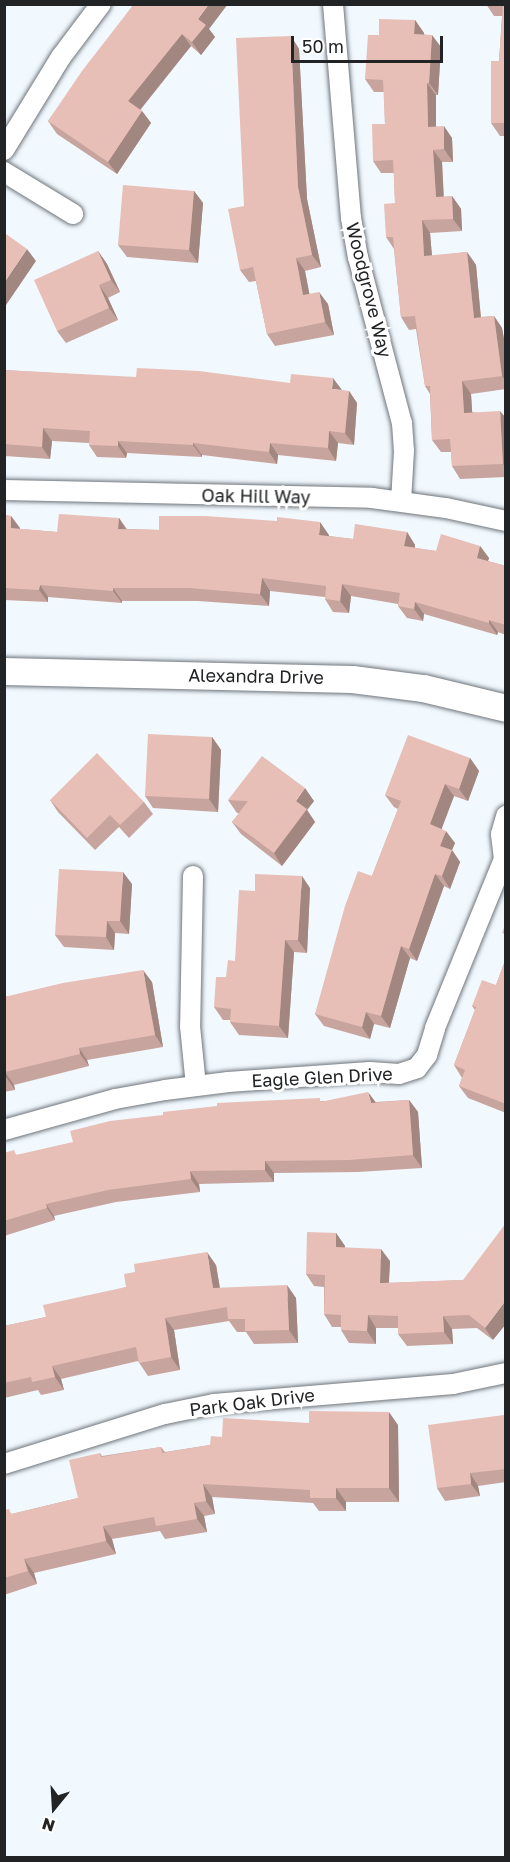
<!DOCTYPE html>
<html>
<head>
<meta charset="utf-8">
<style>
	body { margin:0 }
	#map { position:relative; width:510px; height:1862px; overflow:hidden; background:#f1f8fe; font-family:"Golos Text",sans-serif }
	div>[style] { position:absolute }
	.roads { filter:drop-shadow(0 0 2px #6f757a) drop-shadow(0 0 2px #6f757a) }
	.street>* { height:20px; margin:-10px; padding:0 10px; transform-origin:10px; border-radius:10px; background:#fff }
	.secondary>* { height:27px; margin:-13.5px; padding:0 13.5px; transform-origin:13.5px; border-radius:13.5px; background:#fff }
	.wall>* { inset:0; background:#c7a49d }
	.shaded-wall>* { inset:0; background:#a28680 }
	.building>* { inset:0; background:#e7bfb7 }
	span { translate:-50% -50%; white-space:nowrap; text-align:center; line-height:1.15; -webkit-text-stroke:6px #fff; paint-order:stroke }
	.street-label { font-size:18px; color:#212325 }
	.frame { position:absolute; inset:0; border:6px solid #212325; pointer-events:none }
	.north { position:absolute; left:24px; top:1778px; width:60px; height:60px; -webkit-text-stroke:4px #fff; paint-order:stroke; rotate:198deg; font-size:16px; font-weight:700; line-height:24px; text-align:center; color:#212325 }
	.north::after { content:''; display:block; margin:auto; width:21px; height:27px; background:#212325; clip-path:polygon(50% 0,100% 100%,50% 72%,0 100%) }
	.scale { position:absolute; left:291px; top:36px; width:152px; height:27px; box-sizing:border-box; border:3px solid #212325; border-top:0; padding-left:8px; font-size:18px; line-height:21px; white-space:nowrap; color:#212325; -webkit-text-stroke:4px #fff; paint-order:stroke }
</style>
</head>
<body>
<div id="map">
	<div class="roads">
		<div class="street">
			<div style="left:333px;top:4px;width:215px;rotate:85.2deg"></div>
			<div style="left:351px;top:218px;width:40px;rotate:80deg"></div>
			<div style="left:358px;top:257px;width:172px;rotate:75.2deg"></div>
			<div style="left:402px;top:423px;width:28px;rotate:86deg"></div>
			<div style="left:404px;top:451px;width:50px;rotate:93.4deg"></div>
			<div style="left:4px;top:150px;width:109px;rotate:-58.5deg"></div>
			<div style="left:61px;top:57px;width:66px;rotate:-53deg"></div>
			<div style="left:4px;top:172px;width:81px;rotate:31.3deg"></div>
			<div style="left:4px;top:490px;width:368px;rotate:1.2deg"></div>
			<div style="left:372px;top:498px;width:75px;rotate:7.7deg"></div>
			<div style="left:446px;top:508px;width:61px;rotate:12.2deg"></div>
			<div style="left:193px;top:876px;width:150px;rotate:91.1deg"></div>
			<div style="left:190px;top:1026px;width:60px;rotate:84.3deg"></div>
			<div style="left:4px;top:1130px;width:115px;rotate:-15.6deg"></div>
			<div style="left:115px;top:1099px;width:51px;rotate:-10.2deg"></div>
			<div style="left:165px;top:1090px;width:64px;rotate:-7.2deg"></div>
			<div style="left:228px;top:1082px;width:142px;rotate:-4deg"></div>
			<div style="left:370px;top:1072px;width:29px;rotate:4deg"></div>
			<div style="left:399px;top:1074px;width:19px;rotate:-18deg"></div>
			<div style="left:417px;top:1068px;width:16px;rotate:-52deg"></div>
			<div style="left:427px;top:1055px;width:28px;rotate:-73deg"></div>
			<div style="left:435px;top:1028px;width:183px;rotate:-67.8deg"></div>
			<div style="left:504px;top:859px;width:25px;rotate:-97deg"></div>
			<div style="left:501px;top:834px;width:19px;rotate:-74deg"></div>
			<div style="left:4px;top:1464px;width:169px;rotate:-17.3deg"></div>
			<div style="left:165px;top:1414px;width:50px;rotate:-11.5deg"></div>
			<div style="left:214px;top:1404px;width:240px;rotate:-4.8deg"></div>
			<div style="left:453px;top:1384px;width:54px;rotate:-11.7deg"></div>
		</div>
		<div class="secondary">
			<div style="left:4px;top:671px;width:348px;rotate:1.3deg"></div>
			<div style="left:352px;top:679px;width:72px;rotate:7.2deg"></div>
			<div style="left:423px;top:688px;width:85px;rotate:13.5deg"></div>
		</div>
	</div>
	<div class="wall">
		<div style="clip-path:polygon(134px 4px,209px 29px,215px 37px,201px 55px,191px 46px,140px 109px,142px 111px,151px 123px,117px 174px,57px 134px,48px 121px)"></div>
		<div style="clip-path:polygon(486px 4px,506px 4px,506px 136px,500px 136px,491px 123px,499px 61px,502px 16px,494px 16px)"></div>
		<div style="clip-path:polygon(415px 20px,424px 33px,424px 34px,441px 47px,438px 95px,436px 95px,436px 126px,452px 138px,453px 162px,442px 162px,444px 197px,452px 196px,461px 209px,462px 231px,430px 233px,432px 256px,467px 252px,476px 265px,481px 317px,494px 316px,502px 328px,506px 350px,506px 389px,471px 394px,472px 412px,506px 418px,506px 477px,460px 479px,452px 466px,451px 452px,441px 452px,432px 440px,430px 394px,425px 386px,416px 329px,409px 330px,401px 317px,394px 249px,386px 237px,395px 203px,394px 173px,381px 173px,373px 161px,385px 124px,384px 92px,374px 92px,365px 79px,379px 35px)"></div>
		<div style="clip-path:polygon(291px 36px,299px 49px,307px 199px,321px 267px,305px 271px,309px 294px,328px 304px,334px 335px,275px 346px,267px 334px,256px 281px,249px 282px,240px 270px,244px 206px)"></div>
		<div style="clip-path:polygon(194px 191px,203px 203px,198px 263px,127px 257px,118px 245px)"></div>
		<div style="clip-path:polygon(98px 251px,107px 264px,120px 292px,108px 298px,118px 320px,66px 343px,57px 331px)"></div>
		<div style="clip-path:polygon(4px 370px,349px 391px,357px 403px,354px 445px,338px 443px,336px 461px,278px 455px,277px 464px,202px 455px,202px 457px,127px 453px,126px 458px,97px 457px,89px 445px,89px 443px,52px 441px,50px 459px,4px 456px)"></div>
		<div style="clip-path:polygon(4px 515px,11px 516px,20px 529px,57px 532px,119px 518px,127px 529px,329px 535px,329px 536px,353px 539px,407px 532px,415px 545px,415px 548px,436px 551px,480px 546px,489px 558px,488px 561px,506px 566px,506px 635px,498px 632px,497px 635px,424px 614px,423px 621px,407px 618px,398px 606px,398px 604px,351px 596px,349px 613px,333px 612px,325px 599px,325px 597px,270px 591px,269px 606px,198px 601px,122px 601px,122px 603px,48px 597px,48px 602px,4px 600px)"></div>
		<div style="clip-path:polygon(212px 737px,221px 750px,218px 812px,153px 808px,145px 796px)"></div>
		<div style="clip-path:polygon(470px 758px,479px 771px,468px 801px,454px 796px,441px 829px,455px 843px,452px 850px,460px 862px,450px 889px,444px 886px,417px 961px,410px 958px,390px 1028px,374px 1024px,370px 1039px,324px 1026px,315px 1014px,372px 876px,398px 809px,394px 807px,385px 795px)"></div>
		<div style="clip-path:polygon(50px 800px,144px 802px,153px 814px,129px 838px,119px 827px,95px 850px,58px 812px)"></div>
		<div style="clip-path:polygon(228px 800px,314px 801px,307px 810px,315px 822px,282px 866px,241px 834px,232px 822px,239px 813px,237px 813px)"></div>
		<div style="clip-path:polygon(132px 884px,129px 934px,115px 933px,114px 950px,64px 947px,55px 935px)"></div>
		<div style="clip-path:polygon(310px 888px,307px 953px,294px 952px,288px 1038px,239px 1035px,230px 1022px,230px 1020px,223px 1020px,214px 1007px,226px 977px,235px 961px,255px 891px)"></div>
		<div style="clip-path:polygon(506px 958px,506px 1113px,468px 1098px,459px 1086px,462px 1078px,454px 1065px,475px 1010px,472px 1006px,496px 985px)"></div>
		<div style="clip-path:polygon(152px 982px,163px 1047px,87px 1060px,89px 1066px,14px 1085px,15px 1090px,4px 1092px,4px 997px)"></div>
		<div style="clip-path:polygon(409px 1100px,418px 1112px,422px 1168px,358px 1172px,274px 1173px,274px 1182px,199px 1184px,200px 1192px,116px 1202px,54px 1216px,55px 1220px,4px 1236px,4px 1153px,18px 1155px,322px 1101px,376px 1102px)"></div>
		<div style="clip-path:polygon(336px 1233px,345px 1246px,345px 1248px,390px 1261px,389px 1283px,463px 1280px,493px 1340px,477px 1328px,452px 1329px,453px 1344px,407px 1346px,398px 1334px,398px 1328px,376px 1328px,376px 1344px,349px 1343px,341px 1330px,341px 1327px,332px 1327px,324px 1314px,324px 1287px,314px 1286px,306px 1274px)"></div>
		<div style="clip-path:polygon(216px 1265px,220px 1288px,296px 1298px,298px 1343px,254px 1344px,246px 1332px,237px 1332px,229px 1321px,174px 1330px,180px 1370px,148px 1376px,138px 1361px,61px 1379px,64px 1390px,41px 1395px,38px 1390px,4px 1398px,4px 1326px,46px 1317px,126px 1287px)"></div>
		<div style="clip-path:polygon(504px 1415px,506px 1417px,506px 1482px,478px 1486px,480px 1496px,445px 1501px,437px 1488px)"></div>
		<div style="clip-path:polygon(309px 1423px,398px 1425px,399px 1502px,346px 1502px,346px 1511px,319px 1511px,313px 1503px,212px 1497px,215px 1514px,204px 1516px,207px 1532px,165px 1539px,160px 1531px,112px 1539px,116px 1554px,34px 1573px,37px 1584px,4px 1595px,4px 1510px,12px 1514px,78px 1498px,100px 1453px,102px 1456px,161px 1447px,165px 1452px,210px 1445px,222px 1437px)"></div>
	</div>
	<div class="shaded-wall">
		<div style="clip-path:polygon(209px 4px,228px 4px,209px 29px,215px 37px,201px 55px,192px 42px,198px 19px)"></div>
		<div style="clip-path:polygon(415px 20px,424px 33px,423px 46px,414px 34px)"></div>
		<div style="clip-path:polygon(182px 34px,191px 46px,137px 114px,128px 101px)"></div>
		<div style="clip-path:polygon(432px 35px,441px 47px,438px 95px,429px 83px)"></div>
		<div style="clip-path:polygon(291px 36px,299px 49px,307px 199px,321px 267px,312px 255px,298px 187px)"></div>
		<div style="clip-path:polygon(427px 83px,436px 95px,436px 139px,428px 127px)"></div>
		<div style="clip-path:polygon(142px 111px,151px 123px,117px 174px,108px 162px)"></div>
		<div style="clip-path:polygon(444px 126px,452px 138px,453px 162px,444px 149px)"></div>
		<div style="clip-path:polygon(433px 150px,442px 162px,444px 209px,436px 197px)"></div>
		<div style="clip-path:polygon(194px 191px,203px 203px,198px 263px,189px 250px)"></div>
		<div style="clip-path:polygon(452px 196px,461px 209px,462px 231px,453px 219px)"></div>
		<div style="clip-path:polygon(422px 220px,430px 233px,433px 269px,424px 256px)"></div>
		<div style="clip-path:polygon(27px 249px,36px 261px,4px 308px,4px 283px)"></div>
		<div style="clip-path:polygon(98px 251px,107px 264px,120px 292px,111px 280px)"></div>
		<div style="clip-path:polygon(467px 252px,476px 265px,482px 331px,474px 318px)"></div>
		<div style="clip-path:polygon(296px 258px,305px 271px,312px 307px,303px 295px)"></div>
		<div style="clip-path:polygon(99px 285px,108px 298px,118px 320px,109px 308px)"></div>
		<div style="clip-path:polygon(319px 292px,328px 304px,334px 335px,325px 322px)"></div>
		<div style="clip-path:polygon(494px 316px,502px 328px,506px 350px,506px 381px,502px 376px)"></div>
		<div style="clip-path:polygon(333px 378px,342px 390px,332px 389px)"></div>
		<div style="clip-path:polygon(462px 381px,471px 394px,473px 425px,464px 413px)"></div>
		<div style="clip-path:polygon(349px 391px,357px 403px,354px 445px,345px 433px)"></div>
		<div style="clip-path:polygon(500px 411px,506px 418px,506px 467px,503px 464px)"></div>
		<div style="clip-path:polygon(43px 428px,52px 441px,50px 459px,42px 447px)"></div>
		<div style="clip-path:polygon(329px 431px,338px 443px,336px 461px,328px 448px)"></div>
		<div style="clip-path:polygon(118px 441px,127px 453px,126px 458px,118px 446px)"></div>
		<div style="clip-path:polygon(193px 443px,202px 455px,202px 457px,193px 445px)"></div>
		<div style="clip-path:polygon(270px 443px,278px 455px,277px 464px,269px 452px)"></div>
		<div style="clip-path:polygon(11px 516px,20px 528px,19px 541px,11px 528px)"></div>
		<div style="clip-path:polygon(119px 518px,127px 531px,118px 529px)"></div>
		<div style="clip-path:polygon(320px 522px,329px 535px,327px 548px,319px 535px)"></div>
		<div style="clip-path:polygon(407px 532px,415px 545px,413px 558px,404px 546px)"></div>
		<div style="clip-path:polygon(480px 546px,489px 558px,485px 570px,477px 558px)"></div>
		<div style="clip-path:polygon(262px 578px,270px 591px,269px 606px,260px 594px)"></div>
		<div style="clip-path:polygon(342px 584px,351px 596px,349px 613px,340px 601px)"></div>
		<div style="clip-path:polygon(40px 585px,48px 597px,48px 602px,39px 590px)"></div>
		<div style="clip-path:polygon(113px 588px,122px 601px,122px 603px,113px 591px)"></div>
		<div style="clip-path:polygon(415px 602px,424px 614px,423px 621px,414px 609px)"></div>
		<div style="clip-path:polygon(489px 620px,498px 632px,497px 635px,489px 623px)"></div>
		<div style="clip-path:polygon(212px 737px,221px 750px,218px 812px,209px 799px)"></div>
		<div style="clip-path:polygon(470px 758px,479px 771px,468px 801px,459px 789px)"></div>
		<div style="clip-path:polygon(445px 784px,454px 796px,439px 836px,430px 824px)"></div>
		<div style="clip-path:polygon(305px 788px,314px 801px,307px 810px,315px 822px,282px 866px,274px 853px,296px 801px)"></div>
		<div style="clip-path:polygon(446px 831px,455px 843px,452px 850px,460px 862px,450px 889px,442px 876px,440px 846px)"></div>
		<div style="clip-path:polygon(123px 872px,132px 884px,129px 934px,120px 921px)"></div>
		<div style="clip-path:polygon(435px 874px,444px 886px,417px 961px,409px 949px)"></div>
		<div style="clip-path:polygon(302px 876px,310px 888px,307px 953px,298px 940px)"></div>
		<div style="clip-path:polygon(107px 921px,115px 933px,114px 950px,106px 937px)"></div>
		<div style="clip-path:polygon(285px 940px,294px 952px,288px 1038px,279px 1026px)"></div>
		<div style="clip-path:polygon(401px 946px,410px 958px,390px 1028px,381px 1016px)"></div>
		<div style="clip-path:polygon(143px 970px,152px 982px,163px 1047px,155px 1035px)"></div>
		<div style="clip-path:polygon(366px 1012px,374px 1024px,370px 1039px,362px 1027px)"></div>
		<div style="clip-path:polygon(79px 1048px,87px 1060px,89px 1066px,80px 1054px)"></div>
		<div style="clip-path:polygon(5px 1072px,14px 1085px,15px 1090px,6px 1077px)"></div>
		<div style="clip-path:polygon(368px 1092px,377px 1104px,371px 1103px)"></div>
		<div style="clip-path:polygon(409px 1100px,418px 1112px,422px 1168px,413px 1155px)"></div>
		<div style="clip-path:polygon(265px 1161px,274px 1173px,274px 1182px,265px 1170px)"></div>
		<div style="clip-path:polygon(190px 1171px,199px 1184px,200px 1192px,191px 1179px)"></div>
		<div style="clip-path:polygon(46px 1204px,54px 1216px,55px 1220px,47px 1208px)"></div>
		<div style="clip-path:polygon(336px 1233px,345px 1246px,344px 1260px,336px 1247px)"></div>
		<div style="clip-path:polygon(381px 1249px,390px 1261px,388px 1296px,380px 1283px)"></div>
		<div style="clip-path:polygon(207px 1252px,216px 1265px,222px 1301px,213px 1288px)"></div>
		<div style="clip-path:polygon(287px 1285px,296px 1298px,298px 1343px,289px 1330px)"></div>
		<div style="clip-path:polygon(506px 1300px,506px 1324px,493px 1340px,485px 1328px)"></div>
		<div style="clip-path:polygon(368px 1315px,376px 1328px,376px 1344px,367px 1331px)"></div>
		<div style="clip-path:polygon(443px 1316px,452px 1329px,453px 1344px,444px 1332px)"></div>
		<div style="clip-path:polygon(165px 1318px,174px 1330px,180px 1370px,171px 1357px)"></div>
		<div style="clip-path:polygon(52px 1366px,61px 1379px,64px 1390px,55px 1377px)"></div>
		<div style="clip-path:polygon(389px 1412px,398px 1425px,399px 1502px,389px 1488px)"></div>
		<div style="clip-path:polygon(470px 1473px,478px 1486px,480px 1496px,471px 1484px)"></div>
		<div style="clip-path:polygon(203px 1484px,212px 1497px,215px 1514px,206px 1501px)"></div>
		<div style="clip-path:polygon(336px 1488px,346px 1502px,346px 1511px,336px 1498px)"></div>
		<div style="clip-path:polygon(194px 1503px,204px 1516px,207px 1532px,197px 1519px)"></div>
		<div style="clip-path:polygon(103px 1526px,112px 1539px,116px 1554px,106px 1541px)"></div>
		<div style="clip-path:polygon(24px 1559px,34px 1573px,37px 1584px,28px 1571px)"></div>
	</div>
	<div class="building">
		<div style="clip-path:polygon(134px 4px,209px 4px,198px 19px,206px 25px,192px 42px,182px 34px,128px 101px,142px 111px,108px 162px,48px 121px,82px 71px)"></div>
		<div style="clip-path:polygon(500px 4px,506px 4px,506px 123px,491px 123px,491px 61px,499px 61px,503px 5px)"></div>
		<div style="clip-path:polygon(379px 19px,415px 20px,414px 34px,432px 35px,429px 83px,427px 83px,428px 127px,444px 126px,444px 149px,433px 150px,436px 197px,452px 196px,453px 219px,422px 220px,424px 256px,467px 252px,474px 318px,494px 316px,502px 376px,462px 381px,464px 413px,500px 411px,503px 464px,452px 466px,450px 439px,432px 440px,430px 386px,425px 386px,415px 316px,401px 317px,393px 237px,386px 237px,384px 204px,395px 203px,393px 160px,373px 161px,372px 124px,385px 124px,383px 80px,365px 79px,368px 35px,379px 35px)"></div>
		<div style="clip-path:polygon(291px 36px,298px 187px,312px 255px,296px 258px,303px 295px,319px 292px,325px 322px,267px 334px,253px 267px,240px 270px,228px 209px,244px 206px,236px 38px)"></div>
		<div style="clip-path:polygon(123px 185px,194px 191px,189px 250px,118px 245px)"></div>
		<div style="clip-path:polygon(6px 234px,27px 249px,4px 283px,4px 236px)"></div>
		<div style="clip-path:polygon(98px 251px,111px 280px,99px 285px,109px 308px,57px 331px,34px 280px)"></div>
		<div style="clip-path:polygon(137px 368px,199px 371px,290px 383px,291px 374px,333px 378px,332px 389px,349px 391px,345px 433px,329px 431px,328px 448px,270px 443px,269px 452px,193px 443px,193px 445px,118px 441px,118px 446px,89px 445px,90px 431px,43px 428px,42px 447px,4px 444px,4px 370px,136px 377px)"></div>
		<div style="clip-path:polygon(59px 514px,119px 518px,118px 529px,159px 530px,159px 516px,205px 516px,277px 521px,277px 517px,320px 522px,319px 535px,353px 539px,355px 524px,407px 532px,404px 546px,436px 551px,441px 534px,480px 546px,477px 558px,506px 566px,506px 625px,489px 620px,489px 623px,415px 602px,414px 609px,398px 606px,400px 593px,342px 584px,340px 601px,325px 599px,326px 586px,262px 578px,260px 594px,189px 588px,113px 588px,113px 591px,40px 585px,39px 590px,4px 588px,4px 515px,11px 516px,11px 528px,57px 532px)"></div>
		<div style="clip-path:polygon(148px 734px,212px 737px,209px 799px,145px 796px)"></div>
		<div style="clip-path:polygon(408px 735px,470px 758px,459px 789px,445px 784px,430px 824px,446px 831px,440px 846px,452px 850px,442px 876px,435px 874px,409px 949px,401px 946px,381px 1016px,366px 1012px,362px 1027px,315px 1014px,345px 906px,358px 871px,372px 876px,401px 801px,385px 795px)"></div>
		<div style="clip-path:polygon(97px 753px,144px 802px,120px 825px,110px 815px,87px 838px,50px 800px)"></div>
		<div style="clip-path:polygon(262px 756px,305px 788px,296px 801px,307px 809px,274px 853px,232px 822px,248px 801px,228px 800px)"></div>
		<div style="clip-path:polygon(59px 869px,123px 872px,120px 921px,107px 921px,106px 937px,55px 935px)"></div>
		<div style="clip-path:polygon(255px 874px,302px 876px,298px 940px,285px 940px,279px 1026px,230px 1022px,231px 1009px,214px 1007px,216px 977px,226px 977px,228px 960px,235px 961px,239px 890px,255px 891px)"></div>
		<div style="clip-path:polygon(506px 923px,506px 935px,502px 933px)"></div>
		<div style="clip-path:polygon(506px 958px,506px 1104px,459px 1086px,465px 1070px,454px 1065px,476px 1007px,472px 1006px,482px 980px,496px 985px)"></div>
		<div style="clip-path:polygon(143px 970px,155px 1035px,79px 1048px,80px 1054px,5px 1072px,6px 1077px,4px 1078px,4px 997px,63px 983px)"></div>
		<div style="clip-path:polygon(368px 1092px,371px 1103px,409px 1100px,413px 1155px,349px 1160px,265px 1161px,265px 1170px,190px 1171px,191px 1179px,108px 1190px,46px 1204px,47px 1208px,4px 1221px,4px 1153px,14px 1150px,16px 1155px,73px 1142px,70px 1131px,110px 1121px,163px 1115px,163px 1112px,217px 1106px,217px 1103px,320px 1098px,320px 1102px)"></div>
		<div style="clip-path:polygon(506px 1223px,506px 1300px,485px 1328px,469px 1315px,443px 1316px,444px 1332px,398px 1334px,398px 1316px,368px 1315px,367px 1331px,341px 1330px,341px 1315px,324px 1314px,325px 1275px,306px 1274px,307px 1232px,336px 1233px,336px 1247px,381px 1249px,380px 1283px,463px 1280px)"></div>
		<div style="clip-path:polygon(207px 1252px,213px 1288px,287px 1285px,289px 1330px,245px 1331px,245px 1319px,228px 1319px,227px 1307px,165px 1318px,171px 1357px,139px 1363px,136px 1347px,52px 1366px,55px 1377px,32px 1382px,31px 1377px,4px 1383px,4px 1326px,46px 1317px,43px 1305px,126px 1287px,124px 1274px,135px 1272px,134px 1264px)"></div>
		<div style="clip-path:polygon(309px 1411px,389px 1412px,389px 1488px,336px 1488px,336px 1498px,310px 1498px,310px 1490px,203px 1484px,206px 1501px,194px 1503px,197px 1519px,156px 1526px,154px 1517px,103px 1526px,106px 1541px,24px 1559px,28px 1571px,4px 1578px,4px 1510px,9px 1509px,11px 1514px,78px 1498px,69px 1460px,100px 1453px,101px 1457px,161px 1447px,162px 1453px,210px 1445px,211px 1436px,222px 1437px,223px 1418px,309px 1423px)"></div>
		<div style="clip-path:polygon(504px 1415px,506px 1425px,506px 1469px,470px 1473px,471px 1484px,437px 1488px,428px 1425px)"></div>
	</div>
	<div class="street-label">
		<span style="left:369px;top:290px;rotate:76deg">Woodgrove Way</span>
		<span style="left:256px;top:496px;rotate:1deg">Oak Hill Way</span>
		<span style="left:256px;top:676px;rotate:1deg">Alexandra Drive</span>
		<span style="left:322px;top:1077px;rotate:-3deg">Eagle Glen Drive</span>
		<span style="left:252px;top:1402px;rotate:-7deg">Park Oak Drive</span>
	</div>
	<div class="frame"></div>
	<div class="north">N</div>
	<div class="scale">50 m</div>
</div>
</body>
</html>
